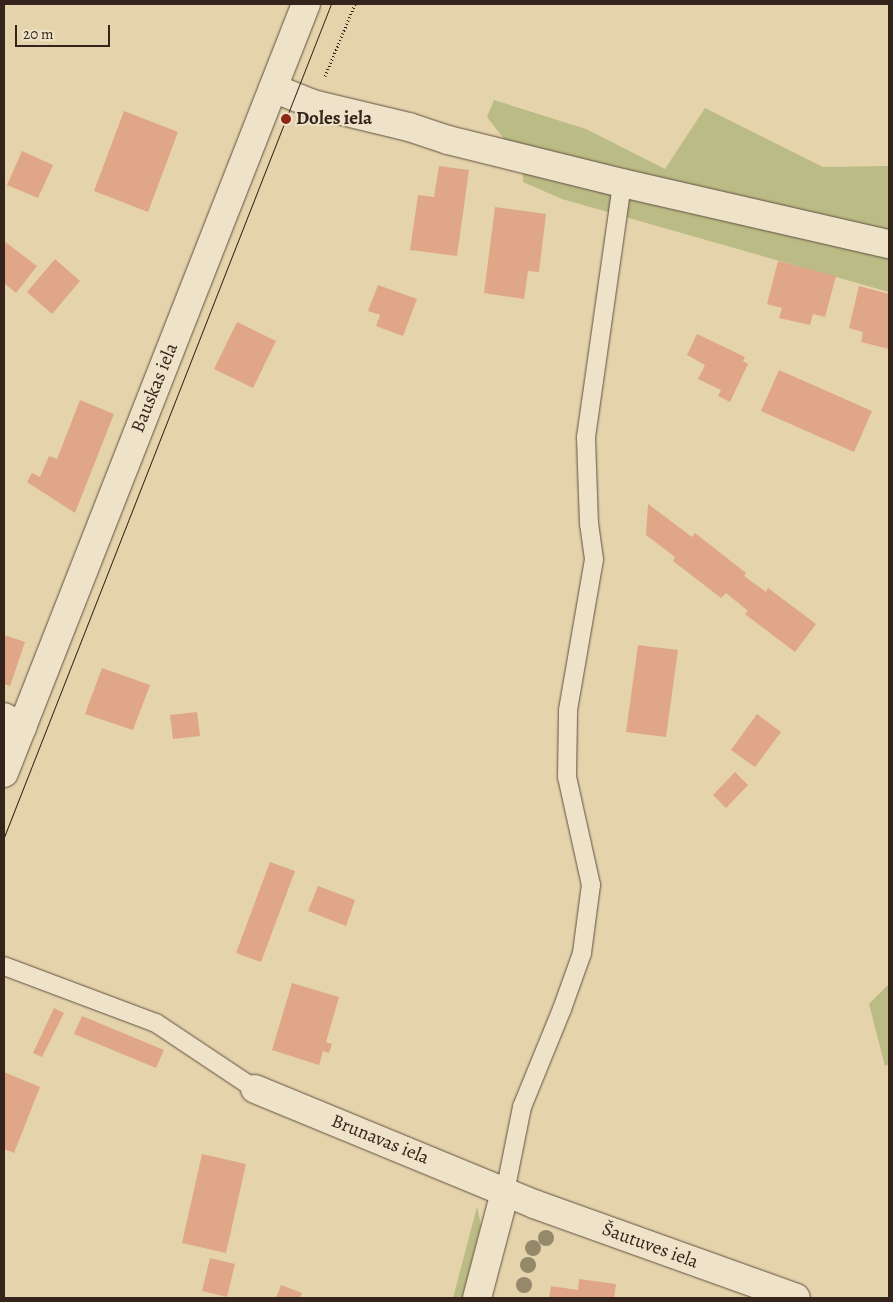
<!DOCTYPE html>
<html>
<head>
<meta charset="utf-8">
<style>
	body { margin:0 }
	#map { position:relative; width:893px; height:1302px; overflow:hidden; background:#e5d3ac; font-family:Alegreya,serif }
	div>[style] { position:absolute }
	.green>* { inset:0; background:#bbbb86 }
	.building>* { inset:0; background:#dfa787 }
	.path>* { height:3px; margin-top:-1.5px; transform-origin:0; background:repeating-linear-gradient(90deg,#35241b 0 1px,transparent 0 3.5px) }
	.roads { filter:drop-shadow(0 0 1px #61503f) drop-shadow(0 0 1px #61503f) }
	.service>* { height:18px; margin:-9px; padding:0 9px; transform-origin:9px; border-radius:9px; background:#eee2c9 }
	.minor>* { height:28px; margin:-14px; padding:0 14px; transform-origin:14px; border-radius:14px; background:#eee2c9 }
	.tertiary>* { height:28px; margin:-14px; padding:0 14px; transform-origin:14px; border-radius:14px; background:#eee2c9 }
	.tram>* { height:1px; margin:-0.5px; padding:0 0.5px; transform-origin:0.5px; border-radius:0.5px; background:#35241b }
	.trees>* { width:16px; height:16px; margin:-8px; border-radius:50%; background:#96886b }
	.dots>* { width:14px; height:14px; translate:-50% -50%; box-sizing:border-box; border:2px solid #eee2c9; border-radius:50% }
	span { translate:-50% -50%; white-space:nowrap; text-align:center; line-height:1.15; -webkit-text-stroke:4px #eee2c9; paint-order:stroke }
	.poi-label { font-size:19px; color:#35241b; font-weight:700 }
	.left { translate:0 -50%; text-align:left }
	.street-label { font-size:19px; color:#35241b }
	.frame { position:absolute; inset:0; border:5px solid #35241b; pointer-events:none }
	.scale { position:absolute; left:15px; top:25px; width:95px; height:22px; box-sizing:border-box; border:2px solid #35241b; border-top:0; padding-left:6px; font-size:15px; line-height:18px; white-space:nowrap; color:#35241b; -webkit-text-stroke:4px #eee2c9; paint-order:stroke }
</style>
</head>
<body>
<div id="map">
	<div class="green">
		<div style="clip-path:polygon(494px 100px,586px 129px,665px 169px,705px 108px,823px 167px,889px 166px,889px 292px,562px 199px,523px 182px,523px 163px,487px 117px)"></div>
		<div style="clip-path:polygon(889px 984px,889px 1064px,885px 1066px,869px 1004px)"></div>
		<div style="clip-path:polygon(477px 1207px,481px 1225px,462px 1298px,453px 1298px)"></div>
	</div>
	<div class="building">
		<div style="clip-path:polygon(124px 111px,178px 132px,148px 212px,94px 191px)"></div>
		<div style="clip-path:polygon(22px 151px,53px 165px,38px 198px,7px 185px)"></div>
		<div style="clip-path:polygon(439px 166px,469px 170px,457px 256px,410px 250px,418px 195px,434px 197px)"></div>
		<div style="clip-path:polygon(495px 207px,546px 214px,539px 272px,528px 271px,524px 299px,484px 293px)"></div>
		<div style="clip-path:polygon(4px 241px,37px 266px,16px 293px,4px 283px)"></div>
		<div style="clip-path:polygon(55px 259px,80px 281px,52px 314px,27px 292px)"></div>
		<div style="clip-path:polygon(778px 261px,836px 276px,825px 317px,813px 314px,810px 325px,779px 318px,782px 308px,767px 304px)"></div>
		<div style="clip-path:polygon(378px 285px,417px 299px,403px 336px,376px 326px,380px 315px,368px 311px)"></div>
		<div style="clip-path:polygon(859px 286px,889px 294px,889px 349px,861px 342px,863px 332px,849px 328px)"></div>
		<div style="clip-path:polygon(237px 322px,276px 341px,253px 388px,214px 369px)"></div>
		<div style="clip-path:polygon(697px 334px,745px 357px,743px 361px,748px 364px,730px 402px,718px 396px,721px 390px,698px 379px,705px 365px,687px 355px)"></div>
		<div style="clip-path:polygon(779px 370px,872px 411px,854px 452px,761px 411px)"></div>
		<div style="clip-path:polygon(80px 400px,114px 414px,75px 513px,27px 482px,32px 473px,40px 477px,49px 456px,57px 459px)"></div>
		<div style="clip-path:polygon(648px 504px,692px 537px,695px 533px,746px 573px,744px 576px,766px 592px,768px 588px,816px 624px,795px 652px,745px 614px,748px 611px,726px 593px,721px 598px,673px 561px,675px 557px,646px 535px)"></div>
		<div style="clip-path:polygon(4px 635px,25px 642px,10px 686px,4px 684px)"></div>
		<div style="clip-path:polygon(638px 645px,678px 650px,666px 737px,626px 732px)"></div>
		<div style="clip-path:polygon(102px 668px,150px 685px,133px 730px,85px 714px)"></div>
		<div style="clip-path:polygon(197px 712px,200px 736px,173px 739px,170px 715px)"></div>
		<div style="clip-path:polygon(757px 714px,781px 732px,755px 767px,731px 750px)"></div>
		<div style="clip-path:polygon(735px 772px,748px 785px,726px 808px,713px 795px)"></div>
		<div style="clip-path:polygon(270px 862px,295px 871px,261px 962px,236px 953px)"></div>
		<div style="clip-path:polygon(318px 886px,355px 900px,346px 926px,308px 911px)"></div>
		<div style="clip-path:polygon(292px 983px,339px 997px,326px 1042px,332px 1044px,329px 1053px,323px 1051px,319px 1065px,272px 1050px)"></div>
		<div style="clip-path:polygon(54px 1008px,64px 1013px,42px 1057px,33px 1053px)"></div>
		<div style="clip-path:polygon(82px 1016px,164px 1050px,156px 1068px,74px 1034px)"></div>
		<div style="clip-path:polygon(4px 1072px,40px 1087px,14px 1153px,4px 1149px)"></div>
		<div style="clip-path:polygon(202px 1154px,246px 1164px,226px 1253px,182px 1243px)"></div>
		<div style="clip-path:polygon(210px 1258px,235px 1264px,227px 1297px,202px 1291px)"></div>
		<div style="clip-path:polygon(579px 1279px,616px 1284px,614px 1298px,549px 1298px,551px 1286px,578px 1290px)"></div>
		<div style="clip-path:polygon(281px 1285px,302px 1293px,300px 1298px,276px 1298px)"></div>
	</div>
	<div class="path">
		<div style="left:325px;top:76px;width:78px;rotate:-67.4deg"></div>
	</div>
	<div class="roads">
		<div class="service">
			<div style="left:4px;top:966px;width:162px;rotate:20.6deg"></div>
			<div style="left:156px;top:1023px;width:119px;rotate:33.7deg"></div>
			<div style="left:505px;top:1192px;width:87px;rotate:-78.7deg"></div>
			<div style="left:522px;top:1107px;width:106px;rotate:-67.8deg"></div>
			<div style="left:562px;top:1009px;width:59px;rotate:-70.3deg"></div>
			<div style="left:582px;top:953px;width:69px;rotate:-82.5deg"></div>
			<div style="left:591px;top:885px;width:111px;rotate:-102.5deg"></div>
			<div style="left:567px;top:777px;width:67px;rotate:-89.1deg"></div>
			<div style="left:568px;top:710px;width:153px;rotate:-80.2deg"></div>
			<div style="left:594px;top:559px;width:35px;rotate:-98deg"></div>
			<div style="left:589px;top:524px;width:87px;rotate:-92deg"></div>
			<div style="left:586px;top:437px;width:257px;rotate:-81.9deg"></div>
		</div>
		<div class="minor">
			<div style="left:273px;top:88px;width:43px;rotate:21.8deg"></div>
			<div style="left:313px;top:104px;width:99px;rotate:13.5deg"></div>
			<div style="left:409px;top:127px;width:41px;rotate:18.4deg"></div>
			<div style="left:448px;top:140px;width:179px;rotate:13.9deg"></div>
			<div style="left:622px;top:183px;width:274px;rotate:12.9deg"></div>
			<div style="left:4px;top:717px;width:21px;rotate:29deg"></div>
			<div style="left:255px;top:1089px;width:302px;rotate:22.4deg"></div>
			<div style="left:534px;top:1204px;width:278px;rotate:19.7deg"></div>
			<div style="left:477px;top:1298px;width:110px;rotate:-75.2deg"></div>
		</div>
		<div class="tertiary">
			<div style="left:4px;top:773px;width:826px;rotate:-68.56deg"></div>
		</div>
	</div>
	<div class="tram">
		<div style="left:4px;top:837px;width:895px;rotate:-68.57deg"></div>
	</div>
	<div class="trees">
		<div style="left:546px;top:1238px"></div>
		<div style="left:533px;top:1248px"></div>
		<div style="left:528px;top:1265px"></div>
		<div style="left:524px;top:1285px"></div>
	</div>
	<div class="dots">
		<div style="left:286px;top:119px;background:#8f2418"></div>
	</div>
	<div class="poi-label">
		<span class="left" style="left:296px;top:119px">Doles iela</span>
	</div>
	<div class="street-label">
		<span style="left:155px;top:388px;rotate:-68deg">Bauskas iela</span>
		<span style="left:380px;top:1140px;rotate:22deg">Brunavas iela</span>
		<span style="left:650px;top:1246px;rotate:20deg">Šautuves iela</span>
	</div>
	<div class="frame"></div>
	<div class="scale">20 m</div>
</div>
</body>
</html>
